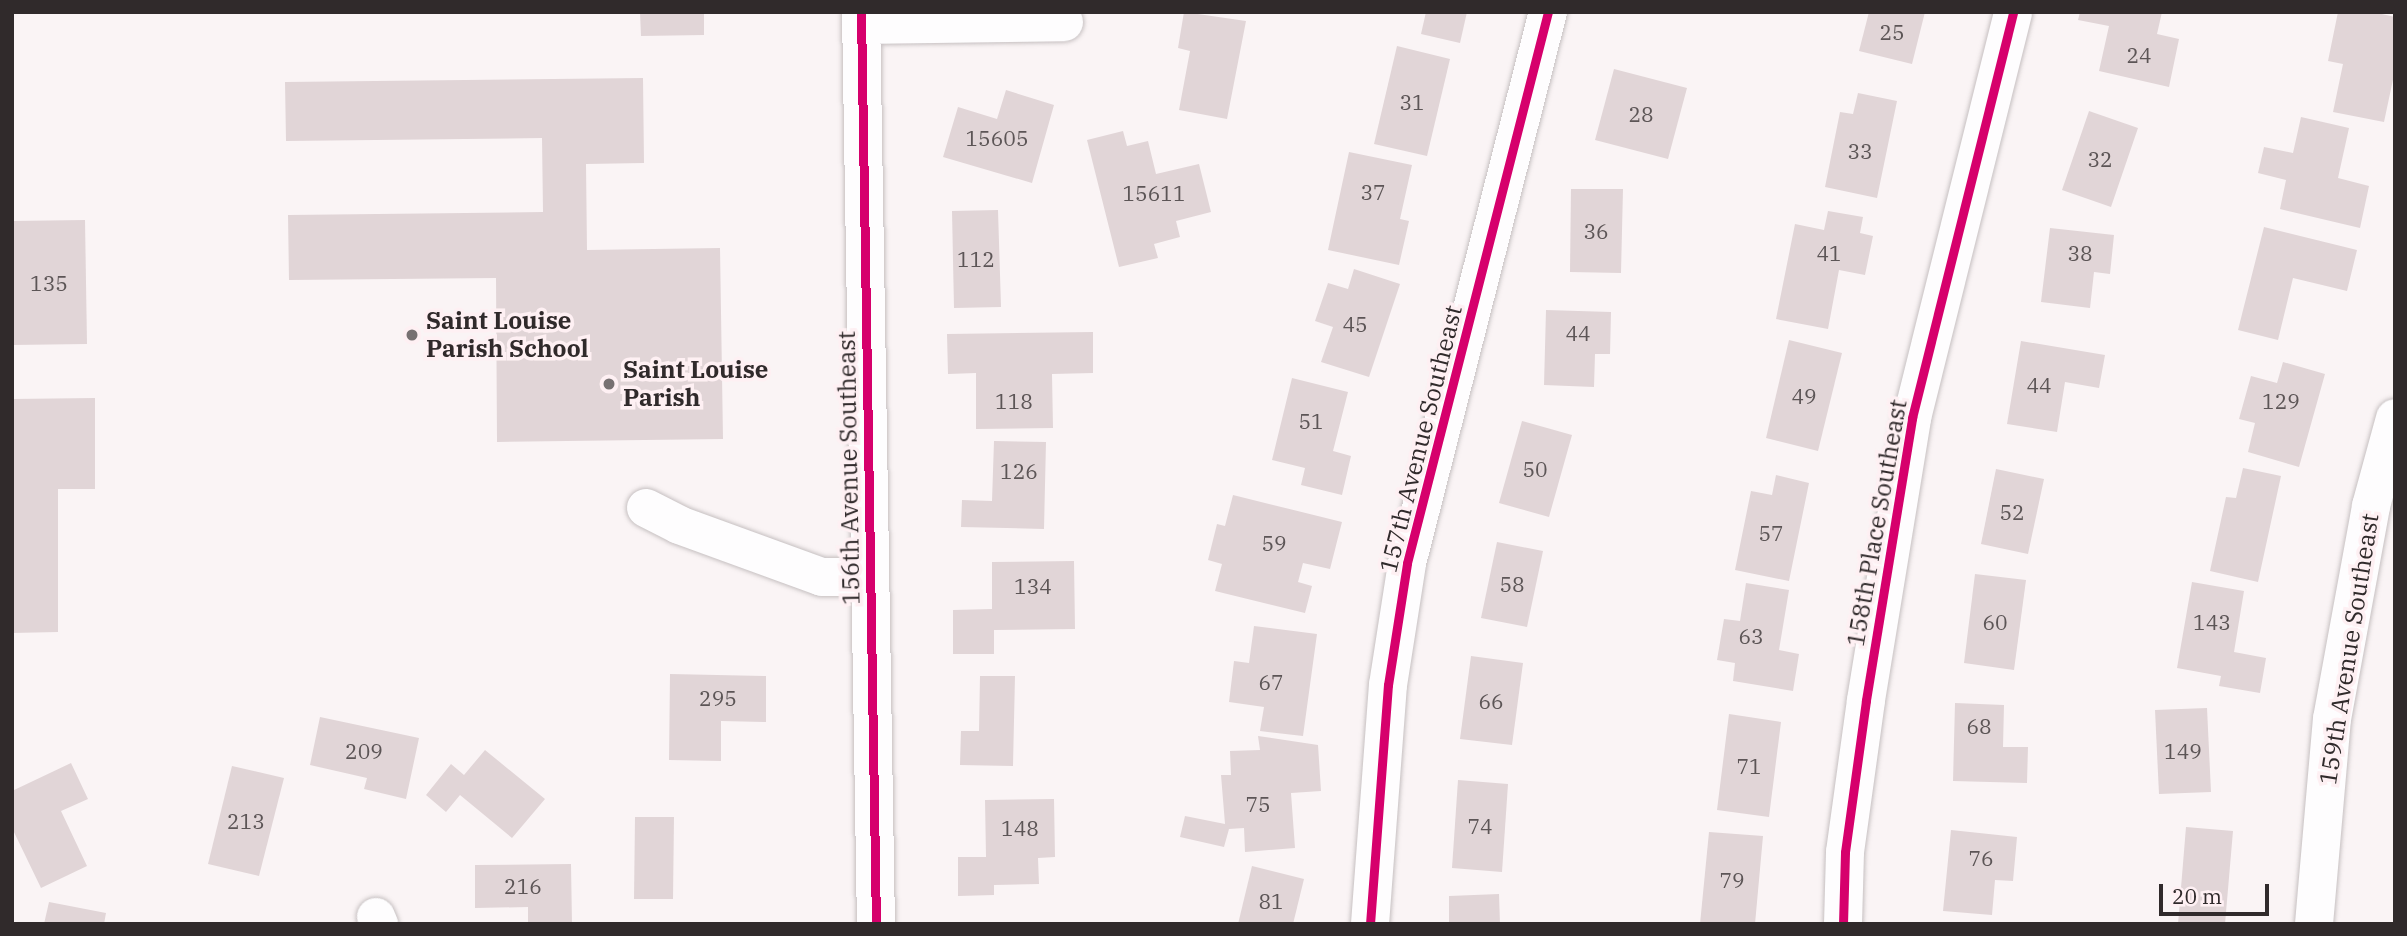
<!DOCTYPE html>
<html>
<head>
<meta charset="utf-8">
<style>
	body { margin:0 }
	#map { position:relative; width:2407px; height:936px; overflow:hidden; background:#faf4f5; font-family:"IBM Plex Serif",serif }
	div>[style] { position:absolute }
	.building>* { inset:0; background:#e1d5d7 }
	.roads { filter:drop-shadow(0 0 2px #c6c0c1) drop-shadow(0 0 2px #c6c0c1) }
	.minor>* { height:38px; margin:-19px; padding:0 19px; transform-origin:19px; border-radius:19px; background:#fefdfe }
	.cycleway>* { height:9px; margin:-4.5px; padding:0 4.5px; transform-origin:4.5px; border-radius:4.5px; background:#d6006c }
	.dots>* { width:19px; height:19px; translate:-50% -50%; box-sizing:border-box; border:4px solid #fef0f3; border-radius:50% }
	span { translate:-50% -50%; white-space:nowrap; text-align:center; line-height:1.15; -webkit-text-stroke:7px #fef0f3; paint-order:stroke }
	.number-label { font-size:21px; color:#5c5556 }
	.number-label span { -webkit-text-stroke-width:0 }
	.poi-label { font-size:24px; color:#302a2b; font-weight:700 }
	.left { translate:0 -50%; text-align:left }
	.street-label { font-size:24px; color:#302a2b }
	.frame { position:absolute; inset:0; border:14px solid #302a2b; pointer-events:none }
	.scale { position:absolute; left:2159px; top:884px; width:110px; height:32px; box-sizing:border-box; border:4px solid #302a2b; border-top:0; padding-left:9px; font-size:21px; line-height:24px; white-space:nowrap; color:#302a2b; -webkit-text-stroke:5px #fef0f3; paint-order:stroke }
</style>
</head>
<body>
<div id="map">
	<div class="building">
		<div style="clip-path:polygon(640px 12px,704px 12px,704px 35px,641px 36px)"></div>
		<div style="clip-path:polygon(1184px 12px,1246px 21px,1227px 119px,1179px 110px,1190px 51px,1178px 48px)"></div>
		<div style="clip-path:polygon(1426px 12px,1467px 12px,1460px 43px,1421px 34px)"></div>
		<div style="clip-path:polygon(1869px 12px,1925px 12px,1912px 64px,1859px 51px)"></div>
		<div style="clip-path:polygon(2080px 12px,2162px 12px,2157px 34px,2179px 39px,2169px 87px,2099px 71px,2109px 26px,2078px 20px)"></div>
		<div style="clip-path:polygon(2338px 12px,2373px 12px,2395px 17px,2395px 70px,2384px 122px,2333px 112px,2343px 64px,2328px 61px)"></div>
		<div style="clip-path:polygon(1397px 46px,1450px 59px,1427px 156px,1374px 144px)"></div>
		<div style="clip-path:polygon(1614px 69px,1687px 88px,1668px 159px,1595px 140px)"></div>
		<div style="clip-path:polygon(643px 78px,644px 163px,586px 164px,587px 250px,720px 248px,723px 439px,497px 442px,496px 278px,289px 280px,288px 215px,543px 212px,542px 138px,286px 141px,285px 82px)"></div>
		<div style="clip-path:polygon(1006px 90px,1054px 105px,1032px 183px,943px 157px,958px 107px,997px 119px)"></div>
		<div style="clip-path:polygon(1858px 93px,1897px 101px,1877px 198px,1825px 187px,1840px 112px,1853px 114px)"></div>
		<div style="clip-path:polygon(2089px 111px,2138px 128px,2111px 207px,2062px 190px)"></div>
		<div style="clip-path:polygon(2301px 117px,2349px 128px,2338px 178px,2369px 186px,2360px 228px,2280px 209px,2286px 180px,2258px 173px,2264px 147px,2293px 153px)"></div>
		<div style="clip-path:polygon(1123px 131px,1127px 146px,1148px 141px,1156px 174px,1199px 164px,1211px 212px,1176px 221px,1180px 237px,1154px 244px,1158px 258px,1119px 267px,1087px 140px)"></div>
		<div style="clip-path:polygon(1349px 152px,1412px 165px,1400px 219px,1409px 221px,1399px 265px,1328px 250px)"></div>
		<div style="clip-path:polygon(1571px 189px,1623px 189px,1621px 273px,1570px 272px)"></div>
		<div style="clip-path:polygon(998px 210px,1001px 307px,954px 308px,952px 211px)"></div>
		<div style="clip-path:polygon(1828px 211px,1863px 217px,1860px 233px,1873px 236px,1865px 275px,1839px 270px,1828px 329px,1776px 319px,1795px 224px,1824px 230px)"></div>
		<div style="clip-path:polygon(85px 220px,87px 344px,12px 345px,12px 221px)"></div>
		<div style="clip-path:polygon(2264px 227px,2357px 250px,2347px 291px,2293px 278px,2278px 340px,2238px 330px)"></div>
		<div style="clip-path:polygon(2050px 228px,2114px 235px,2110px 274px,2094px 272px,2090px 308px,2041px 302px)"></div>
		<div style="clip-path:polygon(1354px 269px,1400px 284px,1369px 377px,1321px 362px,1333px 327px,1315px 321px,1328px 283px,1348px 289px)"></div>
		<div style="clip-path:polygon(1546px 310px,1611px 312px,1610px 354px,1595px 354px,1594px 387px,1544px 385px)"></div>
		<div style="clip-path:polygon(1093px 332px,1093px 373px,1052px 374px,1053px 428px,976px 429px,976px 373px,948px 374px,947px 334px)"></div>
		<div style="clip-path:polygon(1789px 340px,1842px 353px,1818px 451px,1766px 438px)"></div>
		<div style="clip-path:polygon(2021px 341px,2105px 355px,2099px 388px,2065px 382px,2057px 432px,2007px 424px)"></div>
		<div style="clip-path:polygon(2283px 362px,2325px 374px,2299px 467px,2248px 452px,2255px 423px,2239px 419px,2251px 376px,2277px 383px)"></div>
		<div style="clip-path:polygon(1292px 378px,1348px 392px,1333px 451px,1351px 456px,1342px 495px,1301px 485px,1305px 468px,1272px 460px)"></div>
		<div style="clip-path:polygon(95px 398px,95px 489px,58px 489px,58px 632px,12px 633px,12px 399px)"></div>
		<div style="clip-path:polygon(1522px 421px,1572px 435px,1549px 517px,1499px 503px)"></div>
		<div style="clip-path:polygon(994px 441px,1046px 442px,1044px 529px,961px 527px,962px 500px,992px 501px)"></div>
		<div style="clip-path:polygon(2243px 468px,2281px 476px,2258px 582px,2210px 571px,2226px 497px,2236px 498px)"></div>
		<div style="clip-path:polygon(1996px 469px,2044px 479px,2028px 554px,1981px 544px)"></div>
		<div style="clip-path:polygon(1776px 475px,1809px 483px,1789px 581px,1735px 570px,1751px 491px,1772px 495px)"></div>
		<div style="clip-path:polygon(1233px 495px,1342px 522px,1330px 569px,1303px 563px,1298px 582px,1312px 586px,1305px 613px,1215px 591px,1222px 564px,1208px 560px,1217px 524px,1225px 526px)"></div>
		<div style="clip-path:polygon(1497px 542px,1543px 551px,1527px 627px,1481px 618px)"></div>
		<div style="clip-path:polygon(1074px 561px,1075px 629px,994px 630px,994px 654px,953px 654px,953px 610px,992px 609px,992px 562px)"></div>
		<div style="clip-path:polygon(1975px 574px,2026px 580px,2014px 670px,1964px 663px)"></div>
		<div style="clip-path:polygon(2192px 582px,2244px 591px,2234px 652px,2266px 658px,2260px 693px,2219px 686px,2221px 676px,2177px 668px)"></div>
		<div style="clip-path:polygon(1746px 583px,1789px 590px,1779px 650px,1799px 654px,1793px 691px,1733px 681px,1735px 663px,1717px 660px,1724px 619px,1740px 621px)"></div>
		<div style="clip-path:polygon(1254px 626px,1317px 634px,1303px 736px,1260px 731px,1264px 707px,1229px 702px,1234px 661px,1249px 663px)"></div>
		<div style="clip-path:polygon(1471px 656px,1523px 663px,1512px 745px,1460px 739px)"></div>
		<div style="clip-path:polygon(670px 674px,766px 676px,766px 722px,721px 721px,721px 761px,669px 760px)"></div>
		<div style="clip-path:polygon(980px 676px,1015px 676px,1013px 766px,960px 765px,961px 731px,979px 731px)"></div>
		<div style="clip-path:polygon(1955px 703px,2004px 705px,2003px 747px,2028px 747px,2027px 783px,1953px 781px)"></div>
		<div style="clip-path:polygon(2207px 708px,2211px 792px,2159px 794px,2155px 710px)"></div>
		<div style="clip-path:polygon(1729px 714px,1781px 722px,1769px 817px,1717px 810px)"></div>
		<div style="clip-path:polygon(320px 717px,419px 738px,406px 799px,364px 789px,367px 778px,310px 765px)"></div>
		<div style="clip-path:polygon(1258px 736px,1318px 745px,1321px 791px,1291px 793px,1295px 848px,1245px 852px,1244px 828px,1229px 829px,1224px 847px,1180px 837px,1185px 816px,1225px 824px,1221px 775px,1231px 775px,1230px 751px,1260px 750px)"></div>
		<div style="clip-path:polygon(485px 750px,545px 799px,512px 838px,460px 795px,446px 812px,426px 795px,451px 764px,464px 775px)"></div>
		<div style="clip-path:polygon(71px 763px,88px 799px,61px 811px,87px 866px,41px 888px,12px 828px,12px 791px)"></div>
		<div style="clip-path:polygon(232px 766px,284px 778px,259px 876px,208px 864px)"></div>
		<div style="clip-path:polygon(1458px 780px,1508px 784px,1502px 872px,1452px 868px)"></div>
		<div style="clip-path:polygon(1054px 799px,1055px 857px,1038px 858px,1039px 884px,994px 885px,994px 895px,958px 896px,958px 857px,986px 857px,985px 800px)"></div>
		<div style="clip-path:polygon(635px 817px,674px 817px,673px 899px,634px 899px)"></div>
		<div style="clip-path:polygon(2186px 827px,2233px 831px,2225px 924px,2178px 924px)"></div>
		<div style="clip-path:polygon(1951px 830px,2017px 837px,2013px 881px,1995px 880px,1992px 915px,1943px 911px)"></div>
		<div style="clip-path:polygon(1709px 832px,1763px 836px,1755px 924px,1700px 924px)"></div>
		<div style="clip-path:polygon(571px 864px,572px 924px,528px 924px,528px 907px,475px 908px,475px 865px)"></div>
		<div style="clip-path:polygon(1252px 866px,1304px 879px,1293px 924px,1238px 924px)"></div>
		<div style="clip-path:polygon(1499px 894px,1500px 924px,1449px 924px,1449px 896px)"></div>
		<div style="clip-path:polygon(49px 902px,106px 913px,104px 924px,44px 924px)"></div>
	</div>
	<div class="roads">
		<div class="minor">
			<div style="left:861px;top:12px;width:912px;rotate:89.06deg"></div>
			<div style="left:861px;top:25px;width:203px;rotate:-0.8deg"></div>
			<div style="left:646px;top:508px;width:37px;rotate:27deg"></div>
			<div style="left:679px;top:525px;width:152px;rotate:20deg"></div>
			<div style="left:822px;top:577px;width:48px"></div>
			<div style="left:376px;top:917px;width:8px;rotate:67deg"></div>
			<div style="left:1370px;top:924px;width:240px;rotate:-85.7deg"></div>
			<div style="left:1388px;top:685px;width:123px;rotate:-81.1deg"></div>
			<div style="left:1407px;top:563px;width:569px;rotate:-75.65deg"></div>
			<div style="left:1843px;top:924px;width:72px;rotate:-88.4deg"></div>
			<div style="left:1845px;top:852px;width:153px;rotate:-82.1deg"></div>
			<div style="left:1866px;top:700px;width:286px;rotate:-80.7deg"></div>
			<div style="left:1912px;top:418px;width:418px;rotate:-76deg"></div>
			<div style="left:2314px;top:924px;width:206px;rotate:-85deg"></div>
			<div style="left:2332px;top:719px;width:217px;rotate:-79.6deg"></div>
			<div style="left:2371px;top:506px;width:91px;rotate:-74.7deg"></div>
		</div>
	</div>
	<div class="cycleway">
		<div style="left:861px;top:12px;width:912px;rotate:89.06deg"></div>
		<div style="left:1370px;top:924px;width:240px;rotate:-85.7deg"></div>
		<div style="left:1388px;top:685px;width:123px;rotate:-81.1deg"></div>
		<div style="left:1407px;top:563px;width:569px;rotate:-75.65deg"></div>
		<div style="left:1843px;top:924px;width:72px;rotate:-88.4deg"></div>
		<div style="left:1845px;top:852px;width:153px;rotate:-82.1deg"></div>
		<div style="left:1866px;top:700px;width:286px;rotate:-80.7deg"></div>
		<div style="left:1912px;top:418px;width:418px;rotate:-76deg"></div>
	</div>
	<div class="dots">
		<div style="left:412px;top:335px;background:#777172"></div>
		<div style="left:609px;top:384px;background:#777172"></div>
	</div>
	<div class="number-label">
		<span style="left:1892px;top:32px">25</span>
		<span style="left:2139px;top:55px">24</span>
		<span style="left:1412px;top:102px">31</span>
		<span style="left:1641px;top:114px">28</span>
		<span style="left:997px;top:138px">15605</span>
		<span style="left:1860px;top:151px">33</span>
		<span style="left:2100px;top:159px">32</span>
		<span style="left:1373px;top:192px">37</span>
		<span style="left:1154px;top:193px">15611</span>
		<span style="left:1596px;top:231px">36</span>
		<span style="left:1829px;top:253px">41</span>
		<span style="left:2080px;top:253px">38</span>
		<span style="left:976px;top:259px">112</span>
		<span style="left:49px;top:283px">135</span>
		<span style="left:1355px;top:324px">45</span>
		<span style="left:1578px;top:333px">44</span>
		<span style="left:2039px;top:385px">44</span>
		<span style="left:1804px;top:396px">49</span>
		<span style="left:1014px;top:401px">118</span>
		<span style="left:2281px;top:401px">129</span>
		<span style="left:1311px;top:421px">51</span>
		<span style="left:1535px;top:469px">50</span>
		<span style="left:1019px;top:471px">126</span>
		<span style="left:2012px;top:512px">52</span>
		<span style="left:1771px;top:533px">57</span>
		<span style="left:1274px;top:543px">59</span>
		<span style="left:1512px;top:584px">58</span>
		<span style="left:1033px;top:586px">134</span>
		<span style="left:1995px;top:622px">60</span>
		<span style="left:2212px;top:622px">143</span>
		<span style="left:1751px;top:636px">63</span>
		<span style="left:1271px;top:682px">67</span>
		<span style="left:718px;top:698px">295</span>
		<span style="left:1491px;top:701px">66</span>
		<span style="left:1979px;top:726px">68</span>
		<span style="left:364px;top:751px">209</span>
		<span style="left:2183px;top:751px">149</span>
		<span style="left:1749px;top:766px">71</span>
		<span style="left:1258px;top:804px">75</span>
		<span style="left:246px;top:821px">213</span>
		<span style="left:1480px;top:826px">74</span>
		<span style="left:1020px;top:828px">148</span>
		<span style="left:1981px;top:858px">76</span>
		<span style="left:1732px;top:880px">79</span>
		<span style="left:523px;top:886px">216</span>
		<span style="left:1271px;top:901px">81</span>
	</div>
	<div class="poi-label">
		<span class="left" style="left:426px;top:335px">Saint Louise<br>Parish School</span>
		<span class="left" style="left:623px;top:384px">Saint Louise<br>Parish</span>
	</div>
	<div class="street-label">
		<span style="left:1421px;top:439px;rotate:-76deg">157th Avenue Southeast</span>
		<span style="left:849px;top:468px;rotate:-91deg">156th Avenue Southeast</span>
		<span style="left:1877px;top:523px;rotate:-80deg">158th Place Southeast</span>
		<span style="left:2349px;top:649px;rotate:-81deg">159th Avenue Southeast</span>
	</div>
	<div class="frame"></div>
	<div class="scale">20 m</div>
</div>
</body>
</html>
